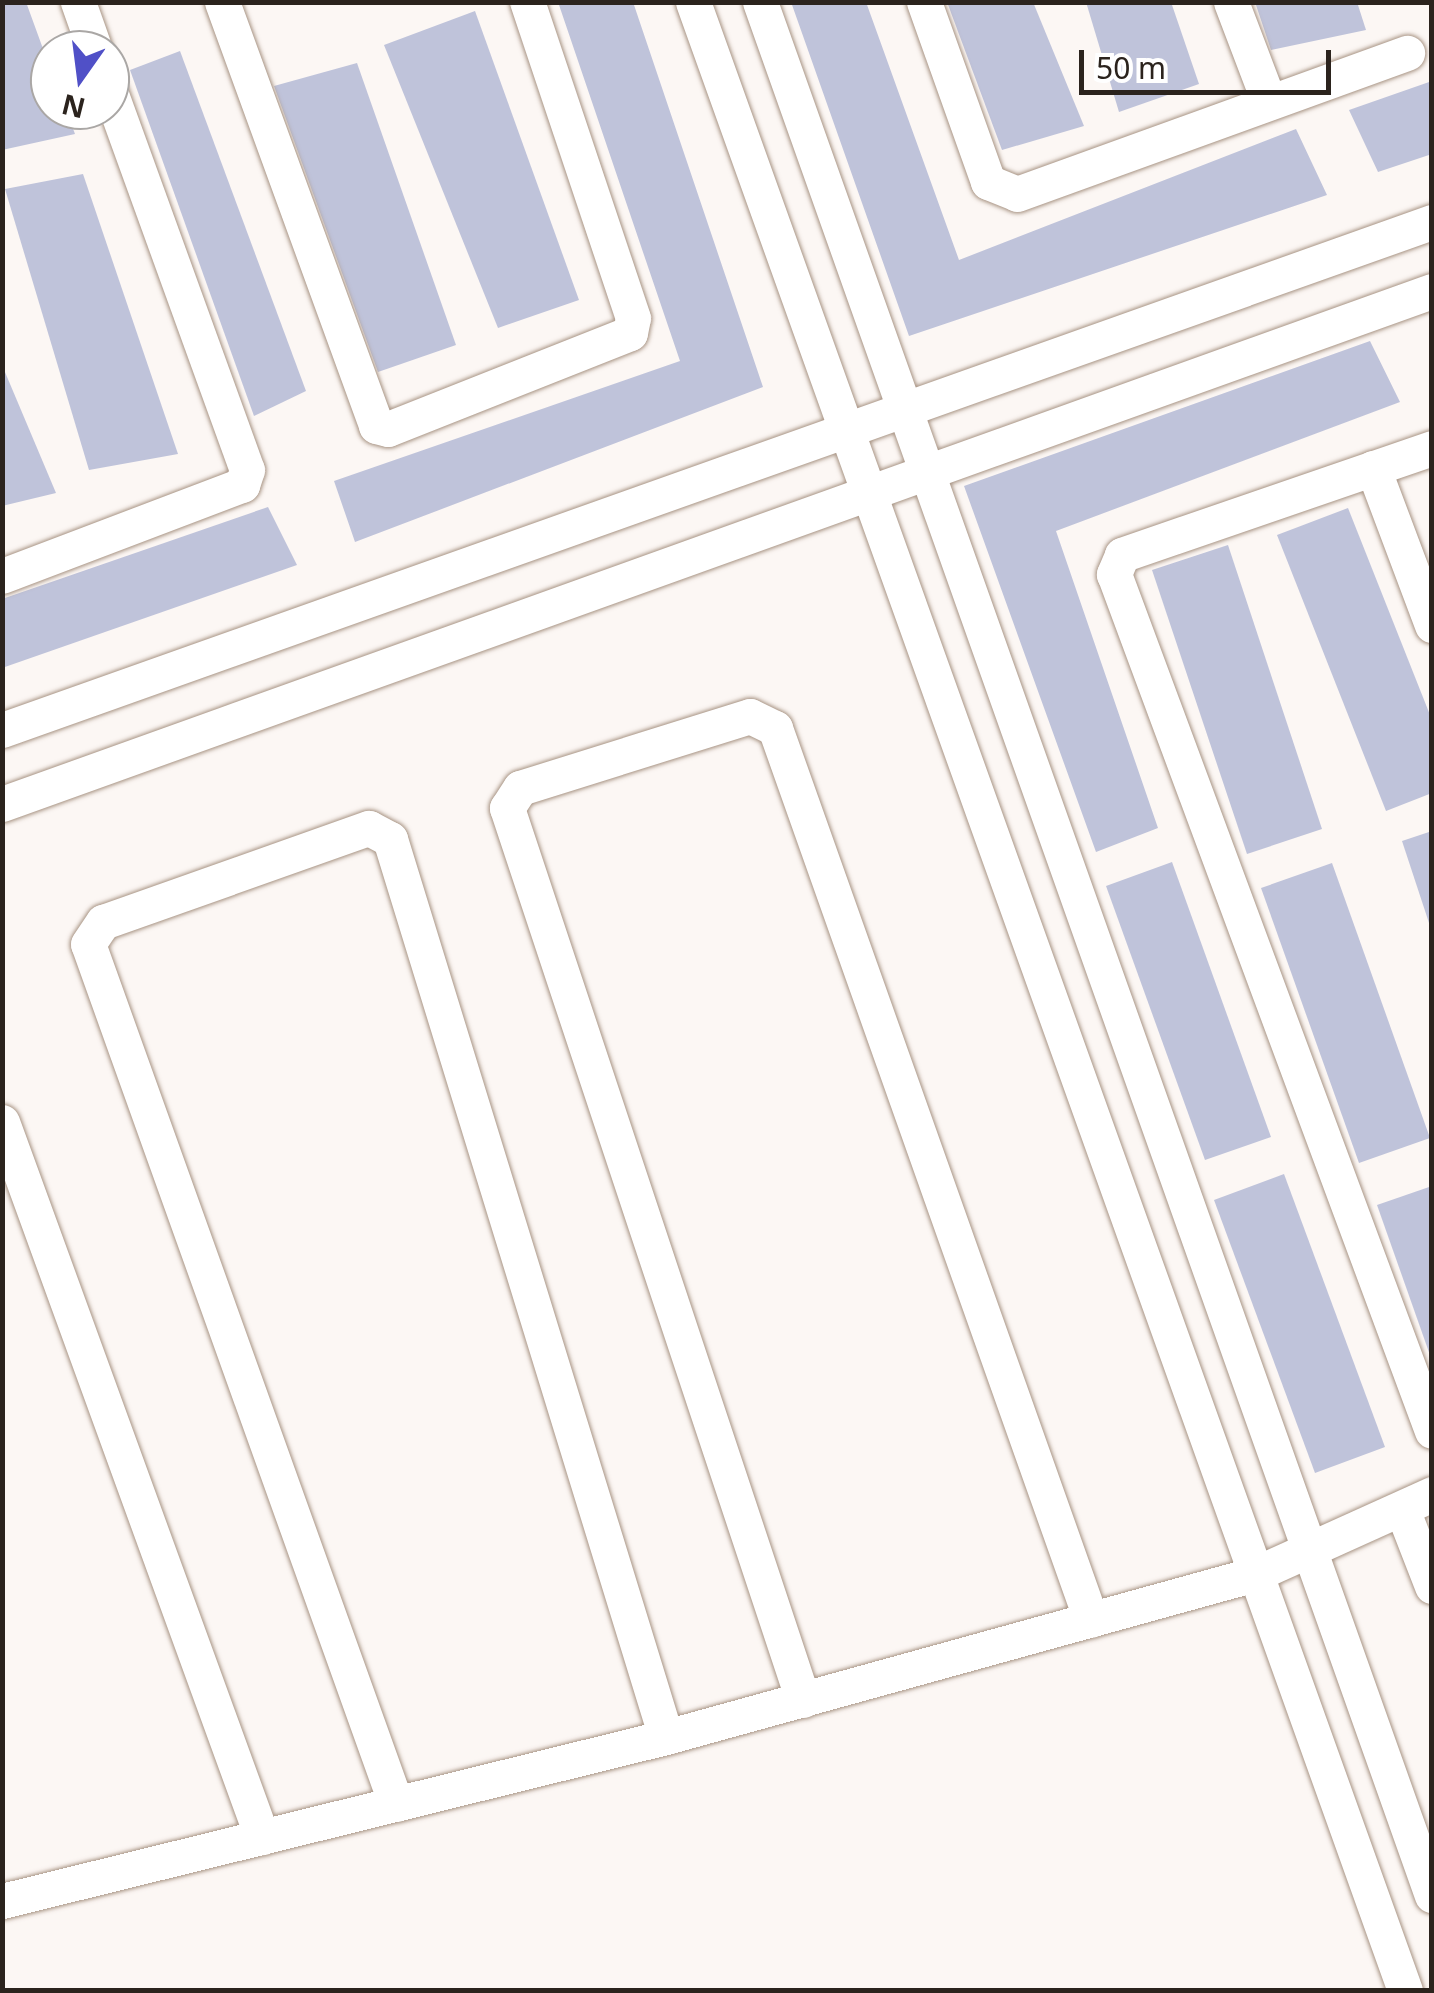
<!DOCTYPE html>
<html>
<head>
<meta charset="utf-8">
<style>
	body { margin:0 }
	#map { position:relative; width:1434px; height:1993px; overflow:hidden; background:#fcf7f4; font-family:"Noto Sans",sans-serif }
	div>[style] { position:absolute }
	.building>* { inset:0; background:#bfc3da }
	.roads { filter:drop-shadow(0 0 2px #a89484) drop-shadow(0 0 2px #a89484) }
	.minor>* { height:35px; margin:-17.5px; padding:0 17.5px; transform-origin:17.5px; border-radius:17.5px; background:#fff }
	span { translate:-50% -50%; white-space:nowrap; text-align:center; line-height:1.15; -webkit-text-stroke:9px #fff; paint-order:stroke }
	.frame { position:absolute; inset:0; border:5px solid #2b231d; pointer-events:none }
	.north { position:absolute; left:30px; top:30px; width:100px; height:100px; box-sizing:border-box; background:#fff; border:2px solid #aaa7a5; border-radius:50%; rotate:194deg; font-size:28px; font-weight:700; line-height:40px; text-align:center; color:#2b231d }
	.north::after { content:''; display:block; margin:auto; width:35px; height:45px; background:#5050c7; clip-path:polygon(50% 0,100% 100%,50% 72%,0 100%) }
	.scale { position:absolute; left:1079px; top:50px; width:252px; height:45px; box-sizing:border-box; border:5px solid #2b231d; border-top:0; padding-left:12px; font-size:30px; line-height:35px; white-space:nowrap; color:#2b231d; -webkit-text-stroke:8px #fff; paint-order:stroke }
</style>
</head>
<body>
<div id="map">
	<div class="building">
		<div style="clip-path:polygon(2px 2px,26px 2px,50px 68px,50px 110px,66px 110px,75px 134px,2px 150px)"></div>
		<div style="clip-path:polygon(558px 2px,633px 2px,763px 387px,355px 542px,334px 481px,680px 361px)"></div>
		<div style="clip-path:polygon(791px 2px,866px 2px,959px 260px,1296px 129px,1327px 195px,909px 336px)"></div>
		<div style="clip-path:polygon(947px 2px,1033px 2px,1084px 126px,1002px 150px)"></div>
		<div style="clip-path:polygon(1086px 2px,1171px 2px,1199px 84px,1119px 112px)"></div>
		<div style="clip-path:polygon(1255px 2px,1357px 2px,1366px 30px,1271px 50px)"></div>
		<div style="clip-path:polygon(475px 11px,579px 300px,498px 328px,384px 45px)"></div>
		<div style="clip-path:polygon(180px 51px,306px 391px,254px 416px,130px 70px)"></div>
		<div style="clip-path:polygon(357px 63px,456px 345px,378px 372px,274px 86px)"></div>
		<div style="clip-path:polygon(1432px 81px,1432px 154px,1378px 172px,1349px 110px)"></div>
		<div style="clip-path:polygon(83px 174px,178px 454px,89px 470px,5px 189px)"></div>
		<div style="clip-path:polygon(1370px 341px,1400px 402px,1056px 531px,1158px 828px,1096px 852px,964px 486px)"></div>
		<div style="clip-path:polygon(2px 365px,56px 493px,2px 506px)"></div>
		<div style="clip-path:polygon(268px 507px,297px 565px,2px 668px,2px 599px)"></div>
		<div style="clip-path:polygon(1348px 508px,1432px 720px,1432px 793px,1386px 811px,1277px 535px)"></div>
		<div style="clip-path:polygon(1228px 545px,1322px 829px,1247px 854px,1152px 570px)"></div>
		<div style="clip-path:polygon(1432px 831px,1432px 929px,1431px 929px,1402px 841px)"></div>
		<div style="clip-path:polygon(1172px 862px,1271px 1137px,1205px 1160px,1106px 886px)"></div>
		<div style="clip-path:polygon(1332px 863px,1430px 1138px,1359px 1163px,1261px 888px)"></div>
		<div style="clip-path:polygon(1284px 1174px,1385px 1447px,1315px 1473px,1214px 1200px)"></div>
		<div style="clip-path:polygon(1432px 1186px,1432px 1358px,1431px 1358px,1377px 1205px)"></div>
	</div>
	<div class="roads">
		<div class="minor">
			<div style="left:78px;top:2px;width:51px;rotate:70.5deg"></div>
			<div style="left:222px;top:2px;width:451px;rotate:70deg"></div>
			<div style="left:376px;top:426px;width:12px;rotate:14deg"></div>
			<div style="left:388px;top:429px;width:260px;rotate:-21.6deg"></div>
			<div style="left:630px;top:333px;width:15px;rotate:-79deg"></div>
			<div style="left:633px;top:318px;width:333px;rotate:-108.5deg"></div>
			<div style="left:693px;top:2px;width:2112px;rotate:70.3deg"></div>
			<div style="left:760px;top:2px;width:2009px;rotate:70.46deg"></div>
			<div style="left:924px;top:2px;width:191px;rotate:70.4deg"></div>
			<div style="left:988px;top:182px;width:31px;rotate:22deg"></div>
			<div style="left:1017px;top:194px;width:415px;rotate:-19.9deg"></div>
			<div style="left:1231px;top:2px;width:107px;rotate:69.2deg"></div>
			<div style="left:1432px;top:448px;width:328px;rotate:161deg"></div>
			<div style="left:1122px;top:555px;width:21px;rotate:113deg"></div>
			<div style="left:1114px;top:574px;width:914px;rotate:69.64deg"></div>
			<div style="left:1373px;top:468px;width:168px;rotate:69.4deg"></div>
			<div style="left:2px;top:576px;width:257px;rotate:-20.8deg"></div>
			<div style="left:242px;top:485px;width:16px;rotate:-72deg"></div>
			<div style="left:247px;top:470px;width:402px;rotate:-109.9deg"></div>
			<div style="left:2px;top:730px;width:1518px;rotate:-19.56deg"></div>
			<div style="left:2px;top:804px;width:1519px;rotate:-19.74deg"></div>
			<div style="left:2px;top:1122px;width:761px;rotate:70.02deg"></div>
			<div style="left:1402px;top:1509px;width:83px;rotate:68.7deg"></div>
			<div style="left:803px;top:1700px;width:940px;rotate:-108.36deg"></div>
			<div style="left:507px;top:808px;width:24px;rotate:-57deg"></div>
			<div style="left:520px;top:788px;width:241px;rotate:-17.4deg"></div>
			<div style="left:750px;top:716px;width:28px;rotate:26deg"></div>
			<div style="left:775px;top:728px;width:946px;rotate:70.49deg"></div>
			<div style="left:396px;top:1804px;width:913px;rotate:-109.7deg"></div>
			<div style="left:88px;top:944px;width:27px;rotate:-56deg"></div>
			<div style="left:103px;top:922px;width:282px;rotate:-19.5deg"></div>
			<div style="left:369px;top:828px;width:24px;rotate:28deg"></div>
			<div style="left:390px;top:839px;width:939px;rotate:72.92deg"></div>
			<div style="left:2px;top:1901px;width:684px;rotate:-13.87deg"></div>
			<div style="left:666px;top:1737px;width:611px;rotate:-15.47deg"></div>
			<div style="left:1255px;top:1574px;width:194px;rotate:-24.3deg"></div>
		</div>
	</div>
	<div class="frame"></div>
	<div class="north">N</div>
	<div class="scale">50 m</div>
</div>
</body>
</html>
